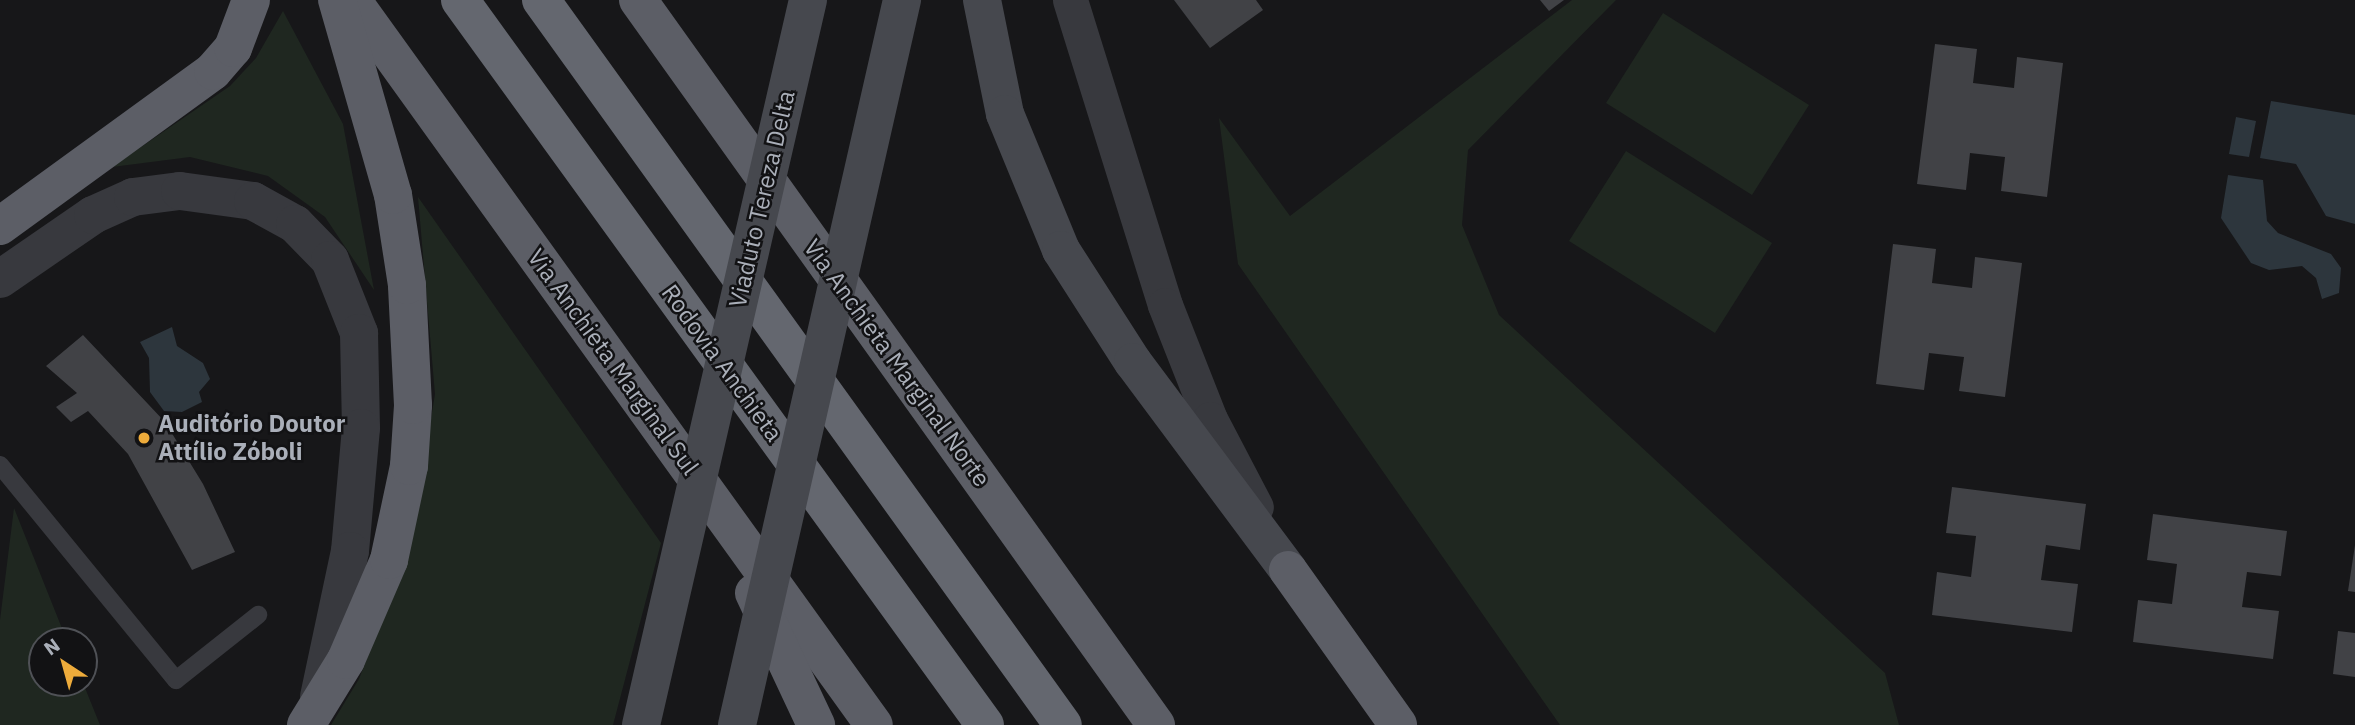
<!DOCTYPE html>
<html>
<head>
<meta charset="utf-8">
<style>
	body { margin:0 }
	#map { position:relative; width:2355px; height:725px; overflow:hidden; background:#171719; font-family:"IBM Plex Sans",sans-serif }
	div>[style] { position:absolute }
	.green>* { inset:0; background:#1f2720 }
	.water>* { inset:0; background:#2d363d }
	.building>* { inset:0; background:#414246 }
	.service>* { height:18px; margin:-9px; padding:0 9px; transform-origin:9px; border-radius:9px; background:#38393e }
	.minor>* { height:35px; margin:-17.5px; padding:0 17.5px; transform-origin:17.5px; border-radius:17.5px; background:#38393e }
	.tertiary>* { height:38px; margin:-19px; padding:0 19px; transform-origin:19px; border-radius:19px; background:#38393e }
	.secondary>* { height:38px; margin:-19px; padding:0 19px; transform-origin:19px; border-radius:19px; background:#46484e }
	.trunk>* { height:38px; margin:-19px; padding:0 19px; transform-origin:19px; border-radius:19px; background:#5c5e66 }
	.motorway>* { height:38px; margin:-19px; padding:0 19px; transform-origin:19px; border-radius:19px; background:#64676f }
	.secondary-bridge>* { height:38px; margin:-19px; padding:0 19px; transform-origin:19px; border-radius:19px; background:#46484e }
	.dots>* { width:19px; height:19px; translate:-50% -50%; box-sizing:border-box; border:4px solid #121214; border-radius:50% }
	span { translate:-50% -50%; white-space:nowrap; text-align:center; line-height:1.15; -webkit-text-stroke:5px #121214; paint-order:stroke }
	.street-label { font-size:24px; color:#aaafb9 }
	.poi-label { font-size:24px; color:#aaafb9; font-weight:700 }
	.left { translate:0 -50%; text-align:left }
	.north { position:absolute; left:28px; top:627px; width:70px; height:70px; box-sizing:border-box; background:#121214; border:2px solid #4f5156; border-radius:50%; rotate:324deg; font-size:19px; font-weight:700; line-height:28px; text-align:center; color:#aaafb9 }
	.north::after { content:''; display:block; margin:auto; width:24px; height:32px; background:#edab3b; clip-path:polygon(50% 0,100% 100%,50% 72%,0 100%) }
</style>
</head>
<body>
<div id="map">
	<div class="green">
		<div style="clip-path:polygon(1572px 0,1616px 0,1468px 150px,1462px 225px,1499px 315px,1885px 673px,1899px 725px,1560px 725px,1238px 264px,1219px 118px,1290px 216px)"></div>
		<div style="clip-path:polygon(283px 11px,343px 124px,374px 290px,325px 217px,268px 176px,190px 157px,112px 167px,230px 86px,256px 58px)"></div>
		<div style="clip-path:polygon(1663px 13px,1809px 105px,1752px 195px,1606px 103px)"></div>
		<div style="clip-path:polygon(1626px 151px,1772px 243px,1715px 333px,1569px 241px)"></div>
		<div style="clip-path:polygon(418px 197px,661px 543px,613px 725px,331px 725px,359px 679px,388px 603px,418px 498px,435px 394px)"></div>
		<div style="clip-path:polygon(14px 508px,67px 641px,42px 641px,42px 683px,83px 683px,100px 725px,0 725px,0 620px)"></div>
	</div>
	<div class="water">
		<div style="clip-path:polygon(2271px 101px,2355px 115px,2355px 224px,2326px 216px,2296px 164px,2260px 158px)"></div>
		<div style="clip-path:polygon(2236px 117px,2256px 121px,2249px 157px,2229px 154px)"></div>
		<div style="clip-path:polygon(2228px 175px,2263px 180px,2267px 221px,2278px 233px,2331px 254px,2341px 268px,2339px 293px,2322px 299px,2316px 278px,2302px 266px,2269px 270px,2251px 263px,2221px 218px)"></div>
		<div style="clip-path:polygon(172px 327px,177px 346px,203px 363px,210px 379px,199px 392px,202px 402px,182px 412px,164px 411px,150px 392px,149px 358px,140px 342px)"></div>
	</div>
	<div class="building">
		<div style="clip-path:polygon(1174px 0,1256px 0,1263px 10px,1210px 48px)"></div>
		<div style="clip-path:polygon(1540px 0,1564px 0,1549px 11px)"></div>
		<div style="clip-path:polygon(1935px 44px,1977px 49px,1973px 83px,2014px 88px,2017px 57px,2063px 63px,2047px 197px,2001px 191px,2005px 157px,1970px 153px,1966px 190px,1917px 184px)"></div>
		<div style="clip-path:polygon(1893px 244px,1936px 249px,1932px 283px,1972px 288px,1975px 257px,2022px 263px,2005px 397px,1959px 391px,1964px 357px,1929px 353px,1924px 390px,1876px 384px)"></div>
		<div style="clip-path:polygon(83px 335px,165px 422px,203px 484px,235px 552px,192px 570px,128px 454px,88px 411px,71px 422px,56px 407px,77px 393px,46px 366px)"></div>
		<div style="clip-path:polygon(1952px 487px,2086px 504px,2080px 550px,2046px 545px,2041px 580px,2078px 584px,2072px 632px,1932px 615px,1937px 572px,1971px 577px,1976px 536px,1946px 533px)"></div>
		<div style="clip-path:polygon(2153px 514px,2287px 531px,2281px 576px,2247px 572px,2242px 607px,2279px 611px,2273px 659px,2133px 642px,2138px 600px,2172px 604px,2177px 564px,2147px 560px)"></div>
		<div style="clip-path:polygon(2355px 545px,2355px 592px,2348px 591px)"></div>
		<div style="clip-path:polygon(2338px 631px,2355px 633px,2355px 677px,2333px 674px)"></div>
	</div>
	<div class="service">
		<div style="left:0;top:465px;width:278px;rotate:50.7deg"></div>
		<div style="left:176px;top:680px;width:105px;rotate:-38.4deg"></div>
	</div>
	<div class="minor">
		<div style="left:1070px;top:0;width:319px;rotate:72.7deg"></div>
		<div style="left:1165px;top:305px;width:123px;rotate:68.5deg"></div>
		<div style="left:1210px;top:419px;width:99px;rotate:62.4deg"></div>
	</div>
	<div class="tertiary">
		<div style="left:0;top:279px;width:113px;rotate:-34.5deg"></div>
		<div style="left:93px;top:215px;width:44px;rotate:-24.2deg"></div>
		<div style="left:133px;top:197px;width:47px;rotate:-7.3deg"></div>
		<div style="left:180px;top:191px;width:74px;rotate:7.8deg"></div>
		<div style="left:253px;top:201px;width:48px;rotate:28.7deg"></div>
		<div style="left:295px;top:224px;width:50px;rotate:45.8deg"></div>
		<div style="left:330px;top:260px;width:79px;rotate:68.3deg"></div>
		<div style="left:359px;top:333px;width:95px;rotate:88.8deg"></div>
		<div style="left:361px;top:428px;width:123px;rotate:95.1deg"></div>
		<div style="left:350px;top:551px;width:149px;rotate:102deg"></div>
	</div>
	<div class="secondary">
		<div style="left:982px;top:0;width:116px;rotate:78.6deg"></div>
		<div style="left:1005px;top:114px;width:147px;rotate:67.6deg"></div>
		<div style="left:1061px;top:250px;width:133px;rotate:57.3deg"></div>
		<div style="left:1133px;top:362px;width:259px;rotate:53.3deg"></div>
	</div>
	<div class="trunk">
		<div style="left:352px;top:0;width:893px;rotate:54.25deg"></div>
		<div style="left:638px;top:0;width:891px;rotate:54.45deg"></div>
		<div style="left:0;top:226px;width:263px;rotate:-36deg"></div>
		<div style="left:213px;top:71px;width:30px;rotate:-49deg"></div>
		<div style="left:233px;top:48px;width:51px;rotate:-69.4deg"></div>
		<div style="left:1288px;top:570px;width:190px;rotate:54.6deg"></div>
		<div style="left:754px;top:593px;width:146px;rotate:64.8deg"></div>
		<div style="left:306px;top:725px;width:76px;rotate:-58.4deg"></div>
		<div style="left:346px;top:660px;width:109px;rotate:-66.7deg"></div>
		<div style="left:389px;top:560px;width:96px;rotate:-78deg"></div>
		<div style="left:409px;top:466px;width:61px;rotate:-86.2deg"></div>
		<div style="left:413px;top:405px;width:120px;rotate:-92.9deg"></div>
		<div style="left:407px;top:285px;width:91px;rotate:-98.8deg"></div>
		<div style="left:393px;top:195px;width:203px;rotate:-106deg"></div>
	</div>
	<div class="motorway">
		<div style="left:460px;top:0;width:895px;rotate:54.09deg"></div>
		<div style="left:541px;top:0;width:893px;rotate:54.25deg"></div>
	</div>
	<div class="secondary-bridge">
		<div style="left:641px;top:725px;width:744px;rotate:-77.03deg"></div>
		<div style="left:737px;top:725px;width:744px;rotate:-77.18deg"></div>
	</div>
	<div class="dots">
		<div style="left:144px;top:438px;background:#edab3b"></div>
	</div>
	<div class="street-label">
		<span style="left:762px;top:199px;rotate:-77deg">Viaduto Tereza Delta</span>
		<span style="left:613px;top:362px;rotate:54deg">Via Anchieta Marginal Sul</span>
		<span style="left:722px;top:363px;rotate:54deg">Rodovia Anchieta</span>
		<span style="left:897px;top:363px;rotate:54deg">Via Anchieta Marginal Norte</span>
	</div>
	<div class="poi-label">
		<span class="left" style="left:158px;top:438px">Auditório Doutor<br>Attílio Zóboli</span>
	</div>
	<div class="north">N</div>
</div>
</body>
</html>
